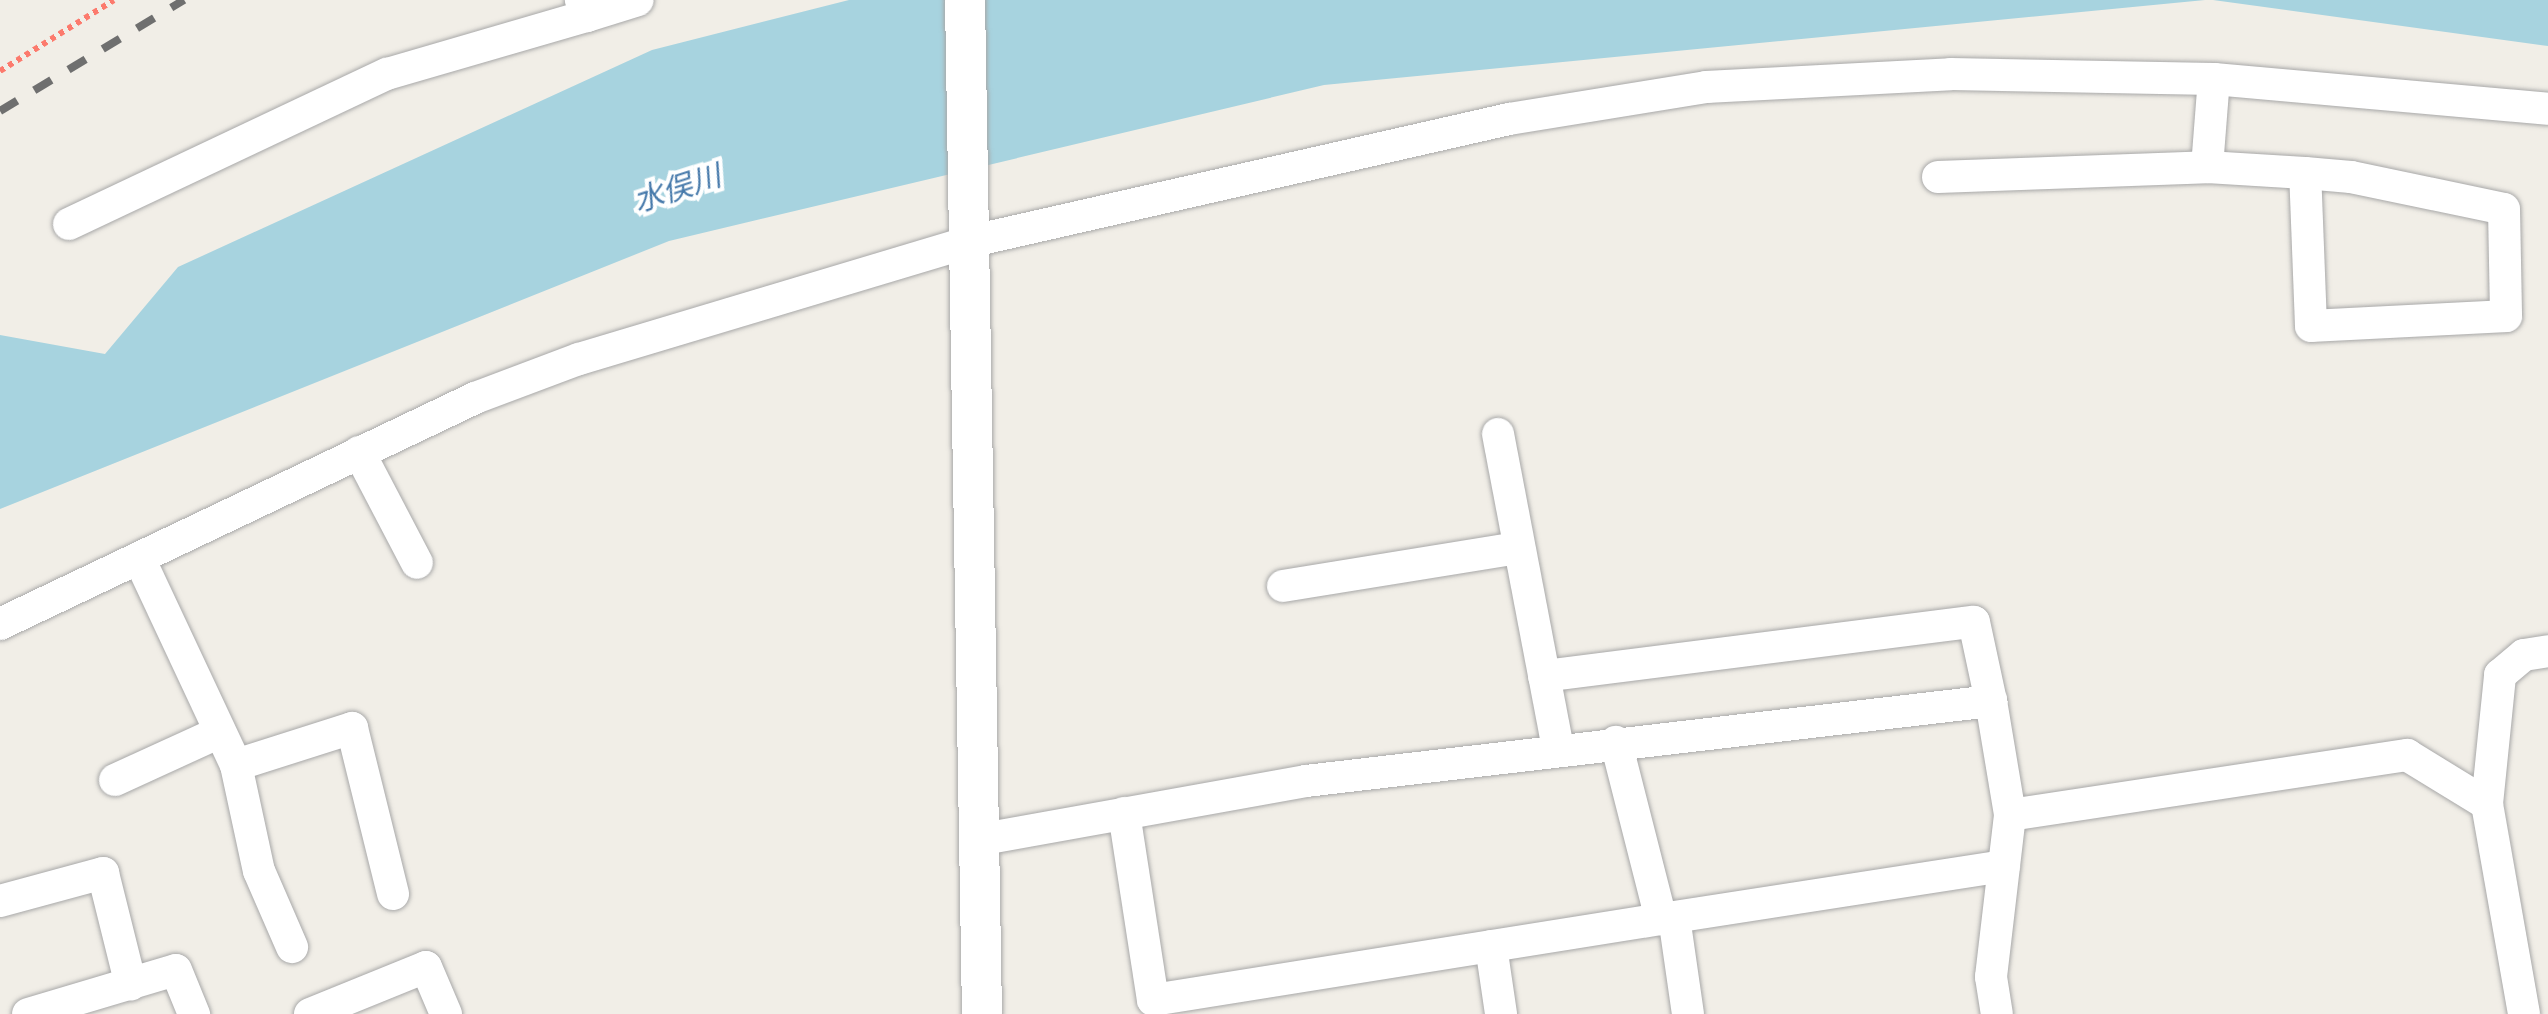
<!DOCTYPE html>
<html>
<head>
<meta charset="utf-8">
<style>
	body { margin:0 }
	#map { position:relative; width:2548px; height:1014px; overflow:hidden; background:#f1eee7; font-family:"Titillium Web","Noto Sans JP",sans-serif }
	div>[style] { position:absolute }
	.water>* { inset:0; background:#a7d3df }
	.path>* { height:6px; margin-top:-3px; transform-origin:0; background:repeating-linear-gradient(90deg,#fc7a6d 0 5px,transparent 0 10px) }
	.roads { filter:drop-shadow(0 0 2px #a8a8a8) drop-shadow(0 0 2px #a8a8a8) }
	.minor>* { height:32px; margin:-16px; padding:0 16px; transform-origin:16px; border-radius:16px; background:#fff }
	.tertiary>* { height:40px; margin:-20px; padding:0 20px; transform-origin:20px; border-radius:20px; background:#fff }
	.rail>* { height:8px; margin-top:-4px; transform-origin:0; background:repeating-linear-gradient(90deg,#6f6f6f 0 20px,transparent 0 40px) }
	span { translate:-50% -50%; white-space:nowrap; text-align:center; line-height:1.15; -webkit-text-stroke:8px #fff; paint-order:stroke }
	.water-label { font-size:30px; color:#477aab; font-style:italic }
</style>
</head>
<body>
<div id="map">
	<div class="water">
		<div style="clip-path:polygon(849px 0,2205px 0,1324px 85px,669px 241px,0 509px,0 335px,105px 354px,178px 267px,652px 50px)"></div>
		<div style="clip-path:polygon(2213px 0,2548px 0,2548px 46px)"></div>
	</div>
	<div class="path">
		<div style="left:0;top:71px;width:134px;rotate:-31.9deg"></div>
	</div>
	<div class="roads">
		<div class="minor">
			<div style="left:587px;top:16px;width:53px;rotate:-17.4deg"></div>
			<div style="left:2207px;top:167px;width:98px;rotate:3.5deg"></div>
			<div style="left:2305px;top:173px;width:46px;rotate:5deg"></div>
			<div style="left:2351px;top:177px;width:156px;rotate:11.8deg"></div>
			<div style="left:2504px;top:209px;width:107px;rotate:88.9deg"></div>
			<div style="left:2506px;top:316px;width:195px;rotate:177.1deg"></div>
			<div style="left:2311px;top:326px;width:153px;rotate:-92.2deg"></div>
			<div style="left:1938px;top:177px;width:269px;rotate:-2.1deg"></div>
			<div style="left:2207px;top:167px;width:88px;rotate:-85.5deg"></div>
			<div style="left:69px;top:224px;width:352px;rotate:-25.3deg"></div>
			<div style="left:387px;top:74px;width:208px;rotate:-16.2deg"></div>
			<div style="left:587px;top:16px;width:17px;rotate:-111deg"></div>
			<div style="left:1498px;top:434px;width:320px;rotate:79.2deg"></div>
			<div style="left:359px;top:452px;width:125px;rotate:62.4deg"></div>
			<div style="left:139px;top:558px;width:229px;rotate:64.9deg"></div>
			<div style="left:236px;top:765px;width:108px;rotate:77.8deg"></div>
			<div style="left:259px;top:871px;width:83px;rotate:66.5deg"></div>
			<div style="left:1283px;top:586px;width:238px;rotate:-9.2deg"></div>
			<div style="left:0;top:624px;width:526px;rotate:-25.44deg"></div>
			<div style="left:475px;top:398px;width:111px;rotate:-20.6deg"></div>
			<div style="left:579px;top:359px;width:406px;rotate:-16.7deg"></div>
			<div style="left:968px;top:242px;width:555px;rotate:-12.81deg"></div>
			<div style="left:1509px;top:119px;width:200px;rotate:-9.2deg"></div>
			<div style="left:1706px;top:87px;width:245px;rotate:-3deg"></div>
			<div style="left:1951px;top:74px;width:263px;rotate:1.1deg"></div>
			<div style="left:2214px;top:79px;width:335px;rotate:5.1deg"></div>
			<div style="left:1544px;top:676px;width:433px;rotate:-7.2deg"></div>
			<div style="left:1974px;top:622px;width:81px;rotate:77.9deg"></div>
			<div style="left:236px;top:765px;width:122px;rotate:-17.7deg"></div>
			<div style="left:352px;top:728px;width:171px;rotate:76.1deg"></div>
			<div style="left:115px;top:780px;width:115px;rotate:-24.6deg"></div>
			<div style="left:2487px;top:804px;width:130px;rotate:-84.2deg"></div>
			<div style="left:2500px;top:675px;width:31px;rotate:-40deg"></div>
			<div style="left:2524px;top:655px;width:24px;rotate:-9deg"></div>
			<div style="left:1124px;top:813px;width:189px;rotate:81.2deg"></div>
			<div style="left:1153px;top:1000px;width:514px;rotate:-9.06deg"></div>
			<div style="left:1661px;top:919px;width:183px;rotate:-104.3deg"></div>
			<div style="left:2010px;top:815px;width:402px;rotate:-8.6deg"></div>
			<div style="left:2407px;top:755px;width:94px;rotate:31.5deg"></div>
			<div style="left:2487px;top:804px;width:213px;rotate:80deg"></div>
			<div style="left:978px;top:840px;width:333px;rotate:-10.2deg"></div>
			<div style="left:1306px;top:781px;width:690px;rotate:-6.66deg"></div>
			<div style="left:1991px;top:701px;width:116px;rotate:80.5deg"></div>
			<div style="left:2010px;top:815px;width:163px;rotate:96.7deg"></div>
			<div style="left:1991px;top:977px;width:37px;rotate:81deg"></div>
			<div style="left:0;top:901px;width:107px;rotate:-15.2deg"></div>
			<div style="left:103px;top:873px;width:115px;rotate:76deg"></div>
			<div style="left:1674px;top:917px;width:98px;rotate:81.8deg"></div>
			<div style="left:1661px;top:919px;width:347px;rotate:-8.8deg"></div>
			<div style="left:1491px;top:946px;width:69px;rotate:81.6deg"></div>
			<div style="left:28px;top:1014px;width:154px;rotate:-16.6deg"></div>
			<div style="left:176px;top:970px;width:48px;rotate:67.8deg"></div>
			<div style="left:310px;top:1014px;width:125px;rotate:-22.1deg"></div>
			<div style="left:426px;top:967px;width:51px;rotate:66.9deg"></div>
		</div>
		<div class="tertiary">
			<div style="left:965px;top:0;width:1014px;rotate:89.04deg"></div>
		</div>
	</div>
	<div class="rail">
		<div style="left:0;top:111px;width:215px;rotate:-31.1deg"></div>
	</div>
	<div class="water-label">
		<span style="left:677px;top:188px;rotate:-18deg">水俣川</span>
	</div>
</div>
</body>
</html>
